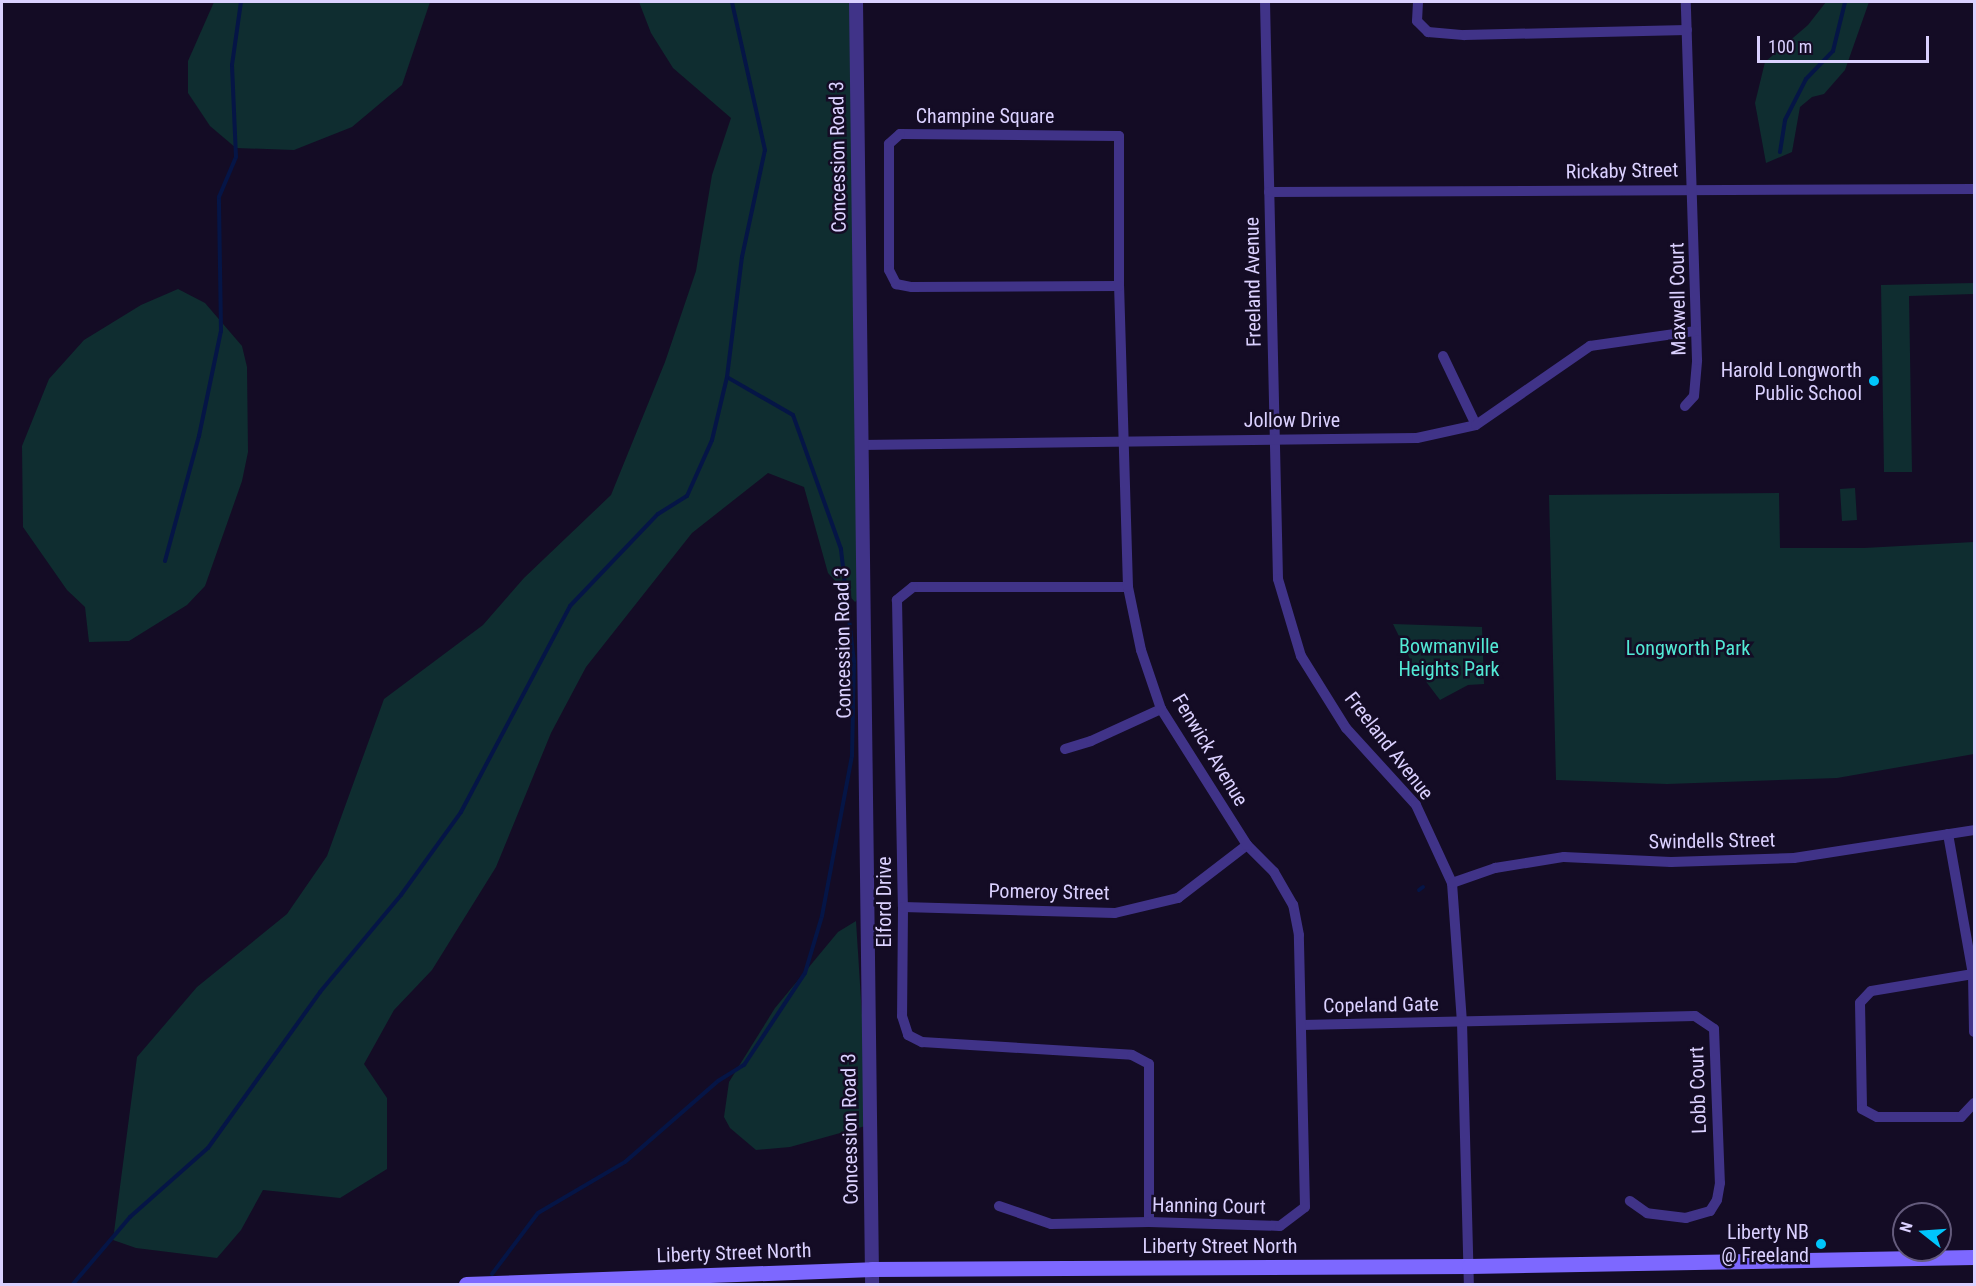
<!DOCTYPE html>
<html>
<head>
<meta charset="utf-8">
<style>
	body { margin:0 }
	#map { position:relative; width:1976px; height:1286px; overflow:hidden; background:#140c25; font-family:"Roboto Condensed",sans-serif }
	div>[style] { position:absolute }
	.green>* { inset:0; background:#0f2d30 }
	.stream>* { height:4px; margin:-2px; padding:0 2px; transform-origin:2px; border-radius:2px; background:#051546 }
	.minor>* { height:10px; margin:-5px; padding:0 5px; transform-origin:5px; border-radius:5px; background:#403388 }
	.tertiary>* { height:14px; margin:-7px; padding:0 7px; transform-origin:7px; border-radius:7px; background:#403388 }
	.secondary>* { height:15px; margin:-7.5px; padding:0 7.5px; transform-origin:7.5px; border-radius:7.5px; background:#7d68ff }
	.dots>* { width:16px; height:16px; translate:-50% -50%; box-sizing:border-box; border:3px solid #140c25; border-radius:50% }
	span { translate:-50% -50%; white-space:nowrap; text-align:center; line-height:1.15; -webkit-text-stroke:5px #140c25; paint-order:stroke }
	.street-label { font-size:20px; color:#dbd1ff }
	.poi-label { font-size:20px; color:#dbd1ff }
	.right { translate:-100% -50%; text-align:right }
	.park-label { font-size:20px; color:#52e9d5 }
	.frame { position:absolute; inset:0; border:3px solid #dbd1ff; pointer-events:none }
	.north { position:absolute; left:1892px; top:1202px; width:60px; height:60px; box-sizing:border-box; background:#140c25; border:2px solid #645b7c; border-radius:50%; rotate:287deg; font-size:16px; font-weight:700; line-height:24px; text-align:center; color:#dbd1ff }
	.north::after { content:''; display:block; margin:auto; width:21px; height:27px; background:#00c6fc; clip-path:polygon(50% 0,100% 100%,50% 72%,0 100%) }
	.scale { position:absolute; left:1757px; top:36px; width:172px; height:27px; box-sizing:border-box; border:3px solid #dbd1ff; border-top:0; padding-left:8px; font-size:18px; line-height:21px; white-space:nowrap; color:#dbd1ff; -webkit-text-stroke:4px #140c25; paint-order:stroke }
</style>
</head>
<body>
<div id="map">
	<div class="green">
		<div style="clip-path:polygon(214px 2px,430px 2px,402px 85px,352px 127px,294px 150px,236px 148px,210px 126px,188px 93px,188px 61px)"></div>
		<div style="clip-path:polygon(639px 2px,854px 2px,869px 589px,855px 602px,828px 573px,804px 487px,768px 473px,692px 533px,586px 667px,551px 733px,496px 867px,432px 970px,394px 1010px,364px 1064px,387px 1098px,387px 1169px,340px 1198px,263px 1190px,241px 1230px,217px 1258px,136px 1248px,113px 1240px,137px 1057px,197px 987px,287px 914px,327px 856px,384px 699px,483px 625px,524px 578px,611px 495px,665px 362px,696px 271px,712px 175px,731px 118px,673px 68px,651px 33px)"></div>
		<div style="clip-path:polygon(1826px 2px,1869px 2px,1845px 70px,1824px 94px,1812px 97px,1800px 107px,1792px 152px,1766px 163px,1755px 103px,1765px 62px,1808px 25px)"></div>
		<div style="clip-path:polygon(1974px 283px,1974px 294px,1909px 296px,1912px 472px,1884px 472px,1881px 285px)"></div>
		<div style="clip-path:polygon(178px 289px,205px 303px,242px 346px,247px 367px,248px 452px,242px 481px,205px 586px,187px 605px,129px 641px,89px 642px,85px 607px,67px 590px,23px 527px,22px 446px,49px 379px,84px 340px,141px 305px)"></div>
		<div style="clip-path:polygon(1855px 488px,1857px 520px,1842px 521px,1840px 489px)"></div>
		<div style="clip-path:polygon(1779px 493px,1780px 548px,1864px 548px,1974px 542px,1974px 754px,1837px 778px,1667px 784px,1556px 780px,1549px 495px)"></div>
		<div style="clip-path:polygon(1393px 624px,1482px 627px,1484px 684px,1468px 685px,1440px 700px,1412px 663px)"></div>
		<div style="clip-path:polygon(856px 921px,869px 1125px,790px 1147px,756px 1150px,730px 1128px,724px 1117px,729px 1082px,775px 1008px,838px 932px)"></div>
	</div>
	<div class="stream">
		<div style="left:1780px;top:152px;width:32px;rotate:-81deg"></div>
		<div style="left:1785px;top:120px;width:46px;rotate:-62.9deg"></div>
		<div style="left:1806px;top:79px;width:39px;rotate:-46deg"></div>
		<div style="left:1833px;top:51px;width:50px;rotate:-76.2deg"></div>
		<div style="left:165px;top:561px;width:130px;rotate:-74.8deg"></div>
		<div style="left:199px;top:436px;width:107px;rotate:-78.2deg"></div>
		<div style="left:221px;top:331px;width:134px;rotate:-90.9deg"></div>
		<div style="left:219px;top:197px;width:43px;rotate:-67deg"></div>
		<div style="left:236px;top:157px;width:92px;rotate:-92.5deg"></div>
		<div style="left:232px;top:65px;width:64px;rotate:-81.9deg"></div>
		<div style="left:1419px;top:890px;width:5px;rotate:-37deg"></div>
		<div style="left:492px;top:1274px;width:76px;rotate:-53deg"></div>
		<div style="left:538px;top:1213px;width:101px;rotate:-30.4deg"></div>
		<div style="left:625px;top:1162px;width:123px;rotate:-41.1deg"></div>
		<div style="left:718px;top:1081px;width:31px;rotate:-32deg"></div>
		<div style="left:744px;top:1065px;width:110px;rotate:-56.5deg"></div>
		<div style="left:805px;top:973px;width:59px;rotate:-73.4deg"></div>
		<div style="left:822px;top:916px;width:163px;rotate:-79.4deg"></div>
		<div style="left:852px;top:756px;width:94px;rotate:-88.8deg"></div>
		<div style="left:854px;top:662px;width:114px;rotate:-96.6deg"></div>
		<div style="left:841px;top:549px;width:142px;rotate:-109.7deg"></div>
		<div style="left:793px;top:415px;width:76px;rotate:-150.1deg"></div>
		<div style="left:73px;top:1284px;width:88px;rotate:-49.6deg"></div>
		<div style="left:130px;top:1217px;width:104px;rotate:-41.5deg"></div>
		<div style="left:208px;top:1148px;width:192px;rotate:-54.3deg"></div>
		<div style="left:320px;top:992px;width:126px;rotate:-50.1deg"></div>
		<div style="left:401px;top:895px;width:102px;rotate:-54.1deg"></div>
		<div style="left:461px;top:812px;width:233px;rotate:-62.1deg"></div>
		<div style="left:570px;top:606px;width:127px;rotate:-46.3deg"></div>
		<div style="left:658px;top:514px;width:34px;rotate:-32deg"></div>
		<div style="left:687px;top:496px;width:61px;rotate:-65.9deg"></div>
		<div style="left:712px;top:440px;width:65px;rotate:-76.6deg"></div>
		<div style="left:727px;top:377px;width:121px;rotate:-82.9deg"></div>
		<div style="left:742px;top:257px;width:109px;rotate:-77.9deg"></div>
		<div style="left:765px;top:150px;width:152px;rotate:-102.6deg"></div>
	</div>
	<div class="minor">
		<div style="left:1265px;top:2px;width:577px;rotate:88.71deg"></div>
		<div style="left:1278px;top:579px;width:80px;rotate:73.4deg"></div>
		<div style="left:1301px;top:656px;width:85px;rotate:58deg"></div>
		<div style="left:1346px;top:728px;width:104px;rotate:47.7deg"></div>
		<div style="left:1416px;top:805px;width:86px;rotate:65.2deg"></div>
		<div style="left:1452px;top:883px;width:139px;rotate:85.9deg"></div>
		<div style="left:1462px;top:1022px;width:262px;rotate:88.5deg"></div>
		<div style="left:1418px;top:2px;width:19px;rotate:93deg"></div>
		<div style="left:1417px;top:21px;width:16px;rotate:45deg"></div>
		<div style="left:1428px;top:32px;width:36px;rotate:5deg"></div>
		<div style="left:1464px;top:35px;width:223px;rotate:-1.3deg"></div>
		<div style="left:1269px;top:192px;width:705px;rotate:-0.24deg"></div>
		<div style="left:1443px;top:356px;width:76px;rotate:64.4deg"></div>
		<div style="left:1685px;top:406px;width:13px;rotate:-48deg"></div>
		<div style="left:1694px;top:396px;width:36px;rotate:-85deg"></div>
		<div style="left:1697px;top:360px;width:358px;rotate:-91.8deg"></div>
		<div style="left:860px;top:445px;width:557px;rotate:-0.72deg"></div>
		<div style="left:1417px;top:438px;width:60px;rotate:-12.4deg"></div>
		<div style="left:1476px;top:425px;width:139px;rotate:-34.7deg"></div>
		<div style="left:1590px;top:346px;width:107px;rotate:-8.1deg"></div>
		<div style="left:1128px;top:587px;width:215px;rotate:180deg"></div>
		<div style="left:913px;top:587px;width:21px;rotate:141deg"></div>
		<div style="left:897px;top:600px;width:307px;rotate:88.9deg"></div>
		<div style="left:903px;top:907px;width:109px;rotate:90.5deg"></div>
		<div style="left:902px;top:1016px;width:20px;rotate:72deg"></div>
		<div style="left:908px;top:1035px;width:16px;rotate:27deg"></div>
		<div style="left:922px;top:1042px;width:210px;rotate:3.5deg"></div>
		<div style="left:1132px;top:1055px;width:19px;rotate:28deg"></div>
		<div style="left:1149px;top:1064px;width:158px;rotate:90deg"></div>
		<div style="left:1065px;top:749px;width:27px;rotate:-17deg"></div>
		<div style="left:1091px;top:741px;width:77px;rotate:-24.6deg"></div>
		<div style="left:1948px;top:834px;width:142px;rotate:79.9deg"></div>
		<div style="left:1973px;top:974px;width:58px;rotate:89deg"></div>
		<div style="left:1452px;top:883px;width:46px;rotate:-19.2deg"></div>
		<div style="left:1495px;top:868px;width:70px;rotate:-9.1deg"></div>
		<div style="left:1564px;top:857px;width:107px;rotate:2.7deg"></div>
		<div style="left:1671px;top:862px;width:123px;rotate:-1.9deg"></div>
		<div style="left:1794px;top:858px;width:182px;rotate:-8.8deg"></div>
		<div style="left:903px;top:907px;width:212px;rotate:1.6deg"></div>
		<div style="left:1115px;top:913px;width:65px;rotate:-13.4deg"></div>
		<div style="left:1178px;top:898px;width:87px;rotate:-37.5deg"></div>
		<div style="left:1973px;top:974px;width:103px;rotate:170.5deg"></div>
		<div style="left:1871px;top:991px;width:16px;rotate:133deg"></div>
		<div style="left:1860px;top:1003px;width:106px;rotate:88.9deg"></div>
		<div style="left:1862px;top:1109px;width:17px;rotate:28deg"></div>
		<div style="left:1877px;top:1117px;width:84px"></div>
		<div style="left:1961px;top:1117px;width:19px;rotate:-47deg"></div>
		<div style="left:1302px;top:1025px;width:393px;rotate:-1.3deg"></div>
		<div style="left:1695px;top:1016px;width:23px;rotate:34deg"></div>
		<div style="left:1714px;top:1029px;width:154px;rotate:87.8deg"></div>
		<div style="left:1720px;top:1183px;width:17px;rotate:100deg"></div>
		<div style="left:1717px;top:1200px;width:13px;rotate:122deg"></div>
		<div style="left:1710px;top:1211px;width:25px;rotate:164deg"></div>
		<div style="left:1686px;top:1218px;width:39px;rotate:-173deg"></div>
		<div style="left:1647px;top:1213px;width:21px;rotate:-145deg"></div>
		<div style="left:999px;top:1206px;width:55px;rotate:19.1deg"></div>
		<div style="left:1051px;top:1224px;width:98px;rotate:-1.2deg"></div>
		<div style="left:1149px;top:1222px;width:131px;rotate:1.7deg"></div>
		<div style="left:1280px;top:1226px;width:31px;rotate:-37deg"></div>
		<div style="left:1305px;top:1207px;width:272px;rotate:-91.3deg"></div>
		<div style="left:1299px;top:935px;width:31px;rotate:-101deg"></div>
		<div style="left:1293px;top:905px;width:38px;rotate:-120deg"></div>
		<div style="left:1274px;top:872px;width:38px;rotate:-135deg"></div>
		<div style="left:1247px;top:845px;width:161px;rotate:-122.3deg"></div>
		<div style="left:1161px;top:709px;width:62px;rotate:-108.7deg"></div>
		<div style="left:1141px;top:650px;width:64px;rotate:-101.7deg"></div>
		<div style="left:1128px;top:587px;width:301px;rotate:-91.7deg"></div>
		<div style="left:1119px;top:286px;width:150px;rotate:-90deg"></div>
		<div style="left:1119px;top:136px;width:219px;rotate:-179.5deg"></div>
		<div style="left:900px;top:134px;width:15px;rotate:138deg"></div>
		<div style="left:889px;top:144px;width:126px;rotate:90deg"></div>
		<div style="left:889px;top:270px;width:16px;rotate:63deg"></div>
		<div style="left:896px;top:284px;width:16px;rotate:11deg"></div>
		<div style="left:912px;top:287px;width:207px;rotate:-0.3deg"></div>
	</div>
	<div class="tertiary">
		<div style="left:856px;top:2px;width:1282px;rotate:89.28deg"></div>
	</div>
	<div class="secondary">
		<div style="left:466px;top:1284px;width:406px;rotate:-2.1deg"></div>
		<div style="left:872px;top:1269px;width:597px;rotate:-0.29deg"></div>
		<div style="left:1469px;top:1266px;width:505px;rotate:-1.02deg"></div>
	</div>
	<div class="dots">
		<div style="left:1874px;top:381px;background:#00c6fc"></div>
		<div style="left:1821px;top:1244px;background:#00c6fc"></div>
	</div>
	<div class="street-label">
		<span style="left:985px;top:116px">Champine Square</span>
		<span style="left:838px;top:157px;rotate:-91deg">Concession Road 3</span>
		<span style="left:1622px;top:171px;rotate:-1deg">Rickaby Street</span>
		<span style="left:1253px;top:282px;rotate:-91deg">Freeland Avenue</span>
		<span style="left:1678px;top:299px;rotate:-91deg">Maxwell Court</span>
		<span style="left:1292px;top:420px">Jollow Drive</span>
		<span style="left:843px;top:643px;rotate:-91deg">Concession Road 3</span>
		<span style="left:1389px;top:746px;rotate:52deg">Freeland Avenue</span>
		<span style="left:1210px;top:750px;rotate:59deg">Fenwick Avenue</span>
		<span style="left:1712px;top:841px;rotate:-1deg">Swindells Street</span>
		<span style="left:1049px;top:892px;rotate:1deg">Pomeroy Street</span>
		<span style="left:884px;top:902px;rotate:-90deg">Elford Drive</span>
		<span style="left:1381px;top:1005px;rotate:-1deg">Copeland Gate</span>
		<span style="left:1698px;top:1090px;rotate:-92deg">Lobb Court</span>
		<span style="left:850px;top:1129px;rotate:-91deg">Concession Road 3</span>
		<span style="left:1209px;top:1206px;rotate:1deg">Hanning Court</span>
		<span style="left:1220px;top:1246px">Liberty Street North</span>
		<span style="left:734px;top:1253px;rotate:-2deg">Liberty Street North</span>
	</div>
	<div class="poi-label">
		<span class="right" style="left:1862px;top:382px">Harold Longworth<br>Public School</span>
		<span class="right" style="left:1809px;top:1244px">Liberty NB<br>@ Freeland</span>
	</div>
	<div class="park-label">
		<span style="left:1449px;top:658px">Bowmanville<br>Heights Park</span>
		<span style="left:1688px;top:648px">Longworth Park</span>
	</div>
	<div class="frame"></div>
	<div class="north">N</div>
	<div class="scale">100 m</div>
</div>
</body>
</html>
